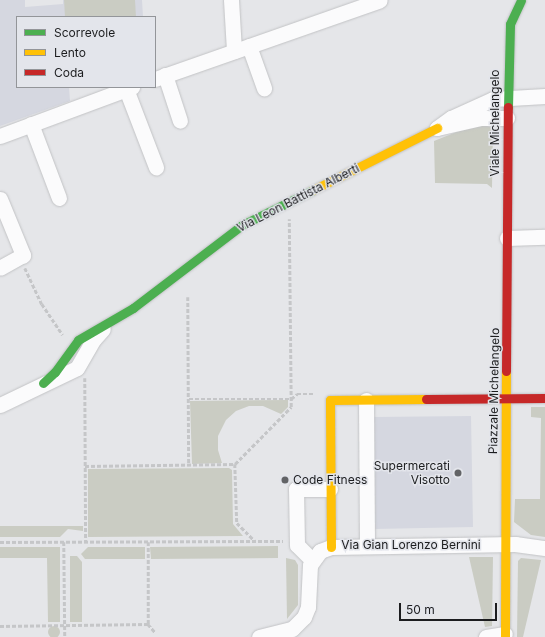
<!DOCTYPE html>
<html>
<head>
<meta charset="utf-8">
<style>
	body { margin:0 }
	#map { position:relative; width:545px; height:637px; overflow:hidden; background:#e5e6e9; font-family:Inter,sans-serif }
	div>[style] { position:absolute }
	.built>* { inset:0; background:#d5d7e0 }
	.green>* { inset:0; background:#caccc3 }
	.round { border-radius:50% }
	.path>* { height:2.5px; margin-top:-1.25px; transform-origin:0; background:repeating-linear-gradient(90deg,#c5c6c8 0 4px,transparent 0 6px) }
	.roads { filter:drop-shadow(0 0 1px #c2c3c5) drop-shadow(0 0 1px #c2c3c5) }
	.street>* { height:15px; margin:-7.5px; padding:0 7.5px; transform-origin:7.5px; border-radius:7.5px; background:#fbfbfc }
	.fast>* { height:9px; margin:-4.5px; padding:0 4.5px; transform-origin:4.5px; border-radius:4.5px; background:#4caf50 }
	.slow>* { height:9px; margin:-4.5px; padding:0 4.5px; transform-origin:4.5px; border-radius:4.5px; background:#ffc107 }
	.jam>* { height:9px; margin:-4.5px; padding:0 4.5px; transform-origin:4.5px; border-radius:4.5px; background:#c62828 }
	.dots>* { width:11px; height:11px; translate:-50% -50%; box-sizing:border-box; border:2px solid #e3e5eb; border-radius:50% }
	span { translate:-50% -50%; white-space:nowrap; text-align:center; line-height:1.15; -webkit-text-stroke:3px #e3e5eb; paint-order:stroke }
	.street-label { font-size:12px; color:#1c1d1f }
	.poi-label { font-size:12px; color:#1c1d1f }
	.right { translate:-100% -50%; text-align:right }
	.left { translate:0 -50%; text-align:left }
	.legend { position:absolute; left:16px; top:16px; width:140px; height:72px; box-sizing:border-box; background:#e3e5eb; border:1px solid #939599; margin:0; padding:5px 7px; list-style:none; font-size:12px; color:#1c1d1f }
	.legend li { display:flex; align-items:center; gap:8px; height:20px }
	.legend b { width:20px; border:1px solid #939599 }
	.scale { position:absolute; left:399px; top:603px; width:98px; height:18px; box-sizing:border-box; border:2px solid #1c1d1f; border-top:0; padding-left:5px; font-size:12px; line-height:14px; white-space:nowrap; color:#1c1d1f; -webkit-text-stroke:3px #e3e5eb; paint-order:stroke }
</style>
</head>
<body>
<div id="map">
	<div class="built">
		<div style="clip-path:polygon(0 0,25px 0,25px 7px,63px 4px,63px 0,142px 0,143px 17px,17px 17px,17px 87px,69px 87px,70px 101px,0 126px)"></div>
		<div style="clip-path:polygon(471px 416px,473px 527px,374px 529px,374px 417px)"></div>
	</div>
	<div class="green">
		<div style="clip-path:polygon(64px 0,135px 0,136px 17px,65px 17px)"></div>
		<div style="clip-path:polygon(484px 125px,493px 128px,492px 188px,487px 184px,435px 183px,434px 141px,464px 129px)"></div>
		<div style="clip-path:polygon(288px 400px,288px 407px,281px 414px,263px 406px,249px 406px,236px 411px,226px 420px,218px 436px,218px 450px,222px 463px,192px 464px,190px 401px)"></div>
		<div style="clip-path:polygon(531px 407px,545px 407px,545px 537px,531px 535px,514px 522px,515px 499px,540px 499px,541px 418px,531px 417px)"></div>
		<div style="clip-path:polygon(229px 468px,232px 470px,233px 524px,243px 536px,88px 537px,88px 469px)"></div>
		<div style="clip-path:polygon(0 526px,83px 526px,83px 531px,68px 529px,60px 537px,0 537px)"></div>
		<div style="clip-path:polygon(278px 546px,278px 558px,151px 559px,150px 547px)"></div>
		<div style="clip-path:polygon(0 547px,60px 547px,60px 622px,48px 622px,47px 558px,0 558px)"></div>
		<div style="clip-path:polygon(88px 547px,145px 547px,145px 559px,85px 559px,81px 554px)"></div>
		<div style="clip-path:polygon(70px 556px,77px 556px,82px 562px,82px 622px,70px 622px)"></div>
		<div style="clip-path:polygon(469px 557px,493px 557px,492px 626px,485px 627px)"></div>
		<div style="clip-path:polygon(286px 558px,295px 560px,298px 565px,298px 605px,287px 619px)"></div>
		<div style="clip-path:polygon(521px 558px,541px 560px,523px 637px,517px 637px,518px 561px)"></div>
		<div class="round" style="left:48px;top:626px;width:12px;height:12px"></div>
	</div>
	<div class="path">
		<div style="left:25px;top:268px;width:40px;rotate:65deg"></div>
		<div style="left:42px;top:304px;width:37px;rotate:56deg"></div>
		<div style="left:188px;top:297px;width:168px;rotate:89.7deg"></div>
		<div style="left:85px;top:378px;width:164px;rotate:89.7deg"></div>
		<div style="left:189px;top:399px;width:102px"></div>
		<div style="left:291px;top:399px;width:8px;rotate:-40deg"></div>
		<div style="left:297px;top:394px;width:18px"></div>
		<div style="left:235px;top:464px;width:59px;rotate:88.1deg"></div>
		<div style="left:237px;top:523px;width:25px;rotate:45deg"></div>
		<div style="left:85px;top:466px;width:150px;rotate:-0.8deg"></div>
		<div style="left:235px;top:464px;width:80px;rotate:-45.5deg"></div>
		<div style="left:291px;top:407px;width:188px;rotate:-90.6deg"></div>
		<div style="left:0;top:542px;width:283px;rotate:-0.2deg"></div>
		<div style="left:64px;top:542px;width:95px;rotate:89.4deg"></div>
		<div style="left:148px;top:624px;width:11px;rotate:49deg"></div>
		<div style="left:0;top:626px;width:148px;rotate:-0.8deg"></div>
		<div style="left:148px;top:624px;width:82px;rotate:-90deg"></div>
	</div>
	<div class="roads">
		<div class="street">
			<div style="left:231px;top:0;width:51px;rotate:86.6deg"></div>
			<div style="left:249px;top:46px;width:45px;rotate:70.3deg"></div>
			<div style="left:165px;top:75px;width:48px;rotate:71.9deg"></div>
			<div style="left:155px;top:79px;width:238px;rotate:-19.3deg"></div>
			<div style="left:126px;top:89px;width:84px;rotate:69deg"></div>
			<div style="left:507px;top:118px;width:26px;rotate:180deg"></div>
			<div style="left:481px;top:118px;width:45px;rotate:167.2deg"></div>
			<div style="left:437px;top:128px;width:17px;rotate:-36deg"></div>
			<div style="left:451px;top:118px;width:46px;rotate:-24.3deg"></div>
			<div style="left:493px;top:99px;width:52px;rotate:-3.3deg"></div>
			<div style="left:31px;top:124px;width:79px;rotate:69.3deg"></div>
			<div style="left:0;top:136px;width:141px;rotate:-20.4deg"></div>
			<div style="left:0;top:199px;width:61px;rotate:67.7deg"></div>
			<div style="left:23px;top:255px;width:26px;rotate:151deg"></div>
			<div style="left:507px;top:238px;width:38px;rotate:-2deg"></div>
			<div style="left:366px;top:400px;width:145px;rotate:89.6deg"></div>
			<div style="left:0;top:405px;width:85px;rotate:-25.7deg"></div>
			<div style="left:77px;top:368px;width:34px;rotate:-60deg"></div>
			<div style="left:94px;top:339px;width:13px;rotate:-48deg"></div>
			<div style="left:312px;top:560px;width:21px;rotate:-135deg"></div>
			<div style="left:297px;top:545px;width:56px;rotate:-91deg"></div>
			<div style="left:296px;top:489px;width:34px"></div>
			<div style="left:259px;top:637px;width:34px;rotate:-14deg"></div>
			<div style="left:292px;top:629px;width:17px;rotate:-45deg"></div>
			<div style="left:304px;top:617px;width:11px;rotate:-68deg"></div>
			<div style="left:308px;top:607px;width:42px;rotate:-87.3deg"></div>
			<div style="left:310px;top:565px;width:17px;rotate:-54deg"></div>
			<div style="left:320px;top:551px;width:12px;rotate:-20deg"></div>
			<div style="left:331px;top:547px;width:184px;rotate:-0.9deg"></div>
			<div style="left:515px;top:544px;width:30px;rotate:8deg"></div>
			<div style="left:486px;top:637px;width:19px;rotate:-9deg"></div>
		</div>
		<div class="fast">
			<div style="left:508px;top:107px;width:83px;rotate:-88.6deg"></div>
			<div style="left:510px;top:24px;width:26px;rotate:-65deg"></div>
			<div style="left:43px;top:383px;width:16px;rotate:-43deg"></div>
			<div style="left:55px;top:372px;width:39px;rotate:-54deg"></div>
			<div style="left:78px;top:340px;width:64px;rotate:-30.2deg"></div>
			<div style="left:133px;top:308px;width:137px;rotate:-37.3deg"></div>
			<div style="left:242px;top:225px;width:79px;rotate:-26.2deg"></div>
		</div>
		<div class="slow">
			<div style="left:313px;top:190px;width:139px;rotate:-26.6deg"></div>
			<div style="left:331px;top:547px;width:147px;rotate:-90.4deg"></div>
			<div style="left:330px;top:400px;width:96px;rotate:-0.6deg"></div>
			<div style="left:505px;top:637px;width:266px;rotate:-89.8deg"></div>
		</div>
		<div class="jam">
			<div style="left:506px;top:371px;width:264px;rotate:-89.6deg"></div>
			<div style="left:426px;top:399px;width:119px;rotate:-0.5deg"></div>
		</div>
	</div>
	<div class="dots">
		<div style="left:458px;top:473px;background:#626366"></div>
		<div style="left:285px;top:480px;background:#626366"></div>
	</div>
	<div class="street-label">
		<span style="left:495px;top:123px;rotate:-90deg">Viale Michelangelo</span>
		<span style="left:298px;top:198px;rotate:-27deg">Via Leon Battista Alberti</span>
		<span style="left:494px;top:391px;rotate:-89deg">Piazzale Michelangelo</span>
		<span style="left:411px;top:545px">Via Gian Lorenzo Bernini</span>
	</div>
	<div class="poi-label">
		<span class="right" style="left:450px;top:473px">Supermercati<br>Visotto</span>
		<span class="left" style="left:293px;top:480px">Code Fitness</span>
	</div>
	<ul class="legend">
	<li><b style="height:5px;background:#4caf50"></b>Scorrevole</li>
	<li><b style="height:5px;background:#ffc107"></b>Lento</li>
	<li><b style="height:5px;background:#c62828"></b>Coda</li>
	</ul>
	<div class="scale">50 m</div>
</div>
</body>
</html>
